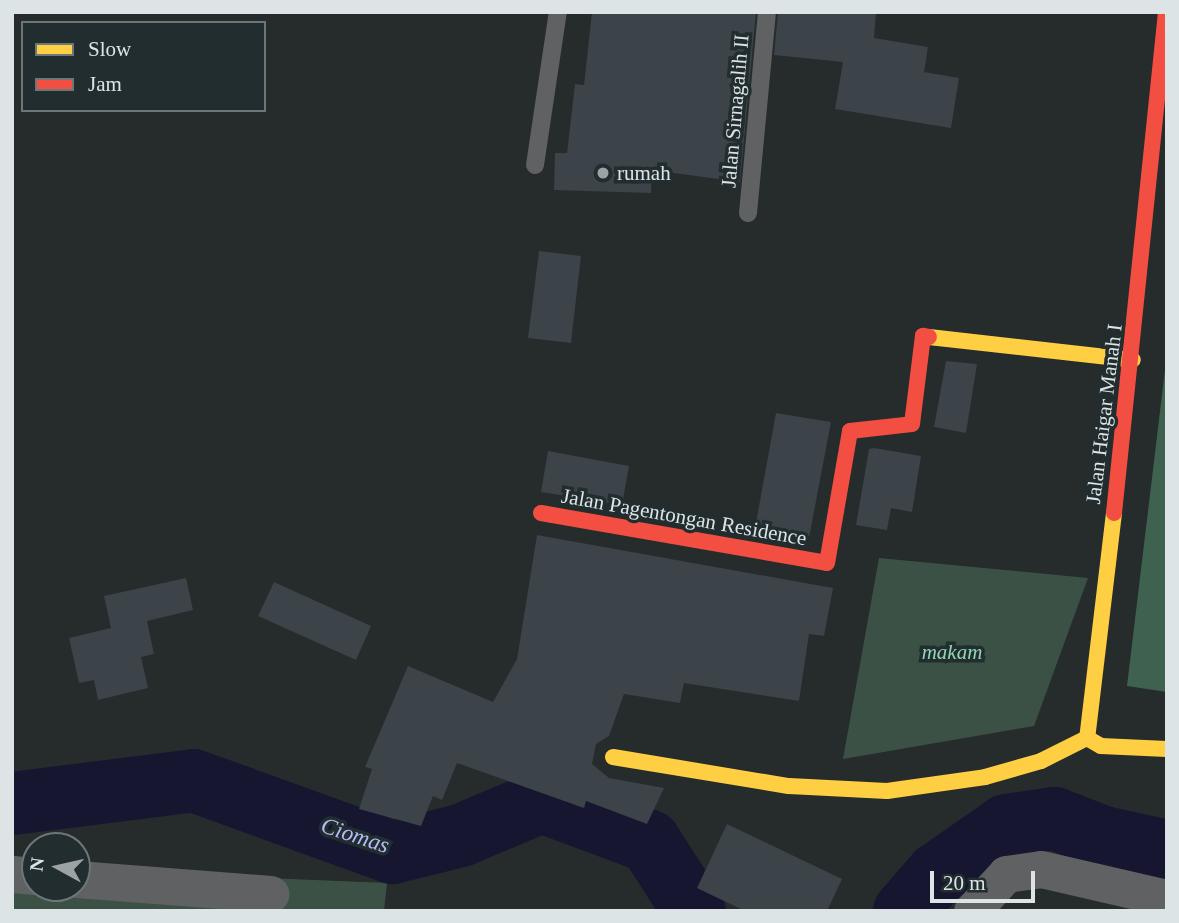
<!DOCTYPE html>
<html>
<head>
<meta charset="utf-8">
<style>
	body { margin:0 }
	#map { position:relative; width:1179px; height:923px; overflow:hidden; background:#262b2c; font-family:Georgia,serif }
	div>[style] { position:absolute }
	.green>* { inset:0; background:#3c5146 }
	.forest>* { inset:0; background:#3f6150 }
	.river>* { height:63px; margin:-31.5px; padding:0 31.5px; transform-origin:31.5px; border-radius:31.5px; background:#161631 }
	.building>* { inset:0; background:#3c4349 }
	.lane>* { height:18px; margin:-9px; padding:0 9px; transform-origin:9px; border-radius:9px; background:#5f6162 }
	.street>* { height:37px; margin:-18.5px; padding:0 18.5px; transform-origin:18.5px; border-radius:18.5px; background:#5f6162 }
	.slow>* { height:16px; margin:-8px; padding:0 8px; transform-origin:8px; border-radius:8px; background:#ffcf43 }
	.jam>* { height:16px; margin:-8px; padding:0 8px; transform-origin:8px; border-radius:8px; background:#f24e42 }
	.dots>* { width:19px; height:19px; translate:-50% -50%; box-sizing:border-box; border:4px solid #222d30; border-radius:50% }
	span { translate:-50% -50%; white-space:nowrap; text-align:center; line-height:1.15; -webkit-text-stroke:7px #222d30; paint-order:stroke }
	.street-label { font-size:21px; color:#dde4e6 }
	.poi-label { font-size:21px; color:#dde4e6 }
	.left { translate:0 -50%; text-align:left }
	.park-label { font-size:21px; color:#91d6b2; font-style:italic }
	.water-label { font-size:23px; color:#b6bbf8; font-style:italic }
	.frame { position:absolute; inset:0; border:14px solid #dde4e6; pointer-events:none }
	.legend { position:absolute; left:21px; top:21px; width:245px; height:91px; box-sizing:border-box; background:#222d30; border:2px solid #6d7679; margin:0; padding:9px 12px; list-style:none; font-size:21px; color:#dde4e6 }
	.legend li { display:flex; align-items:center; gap:14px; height:35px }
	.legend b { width:35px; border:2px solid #6d7679 }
	.north { position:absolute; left:21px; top:832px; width:70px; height:70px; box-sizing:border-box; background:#222d30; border:2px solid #6d7679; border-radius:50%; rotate:278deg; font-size:19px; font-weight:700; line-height:28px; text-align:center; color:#dde4e6 }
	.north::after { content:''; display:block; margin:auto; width:24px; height:32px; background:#9da3a5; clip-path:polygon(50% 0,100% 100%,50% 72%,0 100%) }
	.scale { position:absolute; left:930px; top:871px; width:105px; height:32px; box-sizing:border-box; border:4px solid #dde4e6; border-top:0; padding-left:9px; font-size:21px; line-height:24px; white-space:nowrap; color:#dde4e6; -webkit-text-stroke:5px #222d30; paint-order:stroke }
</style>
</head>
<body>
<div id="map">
	<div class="green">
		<div style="clip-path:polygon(879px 558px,1088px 578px,1034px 726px,843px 759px)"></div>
		<div style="clip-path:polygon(12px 867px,35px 888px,77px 888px,77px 870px,387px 883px,384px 911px,12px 911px)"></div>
	</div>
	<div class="forest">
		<div style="clip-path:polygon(1167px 353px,1167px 692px,1127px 686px)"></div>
	</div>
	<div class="river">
		<div style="left:12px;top:803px;width:182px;rotate:-7.2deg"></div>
		<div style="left:193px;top:780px;width:212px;rotate:19.9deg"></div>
		<div style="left:392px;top:852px;width:70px;rotate:-14deg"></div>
		<div style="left:460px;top:835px;width:88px;rotate:-22.8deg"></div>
		<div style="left:541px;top:801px;width:115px;rotate:20.3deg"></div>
		<div style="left:649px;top:841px;width:83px;rotate:57.3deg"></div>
		<div style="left:904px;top:911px;width:50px;rotate:-49deg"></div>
		<div style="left:937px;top:873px;width:84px;rotate:-34.8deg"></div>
		<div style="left:1006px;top:825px;width:49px;rotate:-8.3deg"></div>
		<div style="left:1054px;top:818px;width:53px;rotate:21.2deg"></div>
		<div style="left:1103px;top:837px;width:66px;rotate:12.3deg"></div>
	</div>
	<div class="building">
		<div style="clip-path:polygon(592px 12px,756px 12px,740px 182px,652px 170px,651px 193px,554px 190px,555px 153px,567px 153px,575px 84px,584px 85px)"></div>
		<div style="clip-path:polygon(778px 12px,876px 12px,874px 38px,928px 47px,924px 72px,959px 78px,951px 128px,835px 109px,843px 62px,774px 55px)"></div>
		<div style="clip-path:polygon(539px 251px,581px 256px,571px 343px,528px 338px)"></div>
		<div style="clip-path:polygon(946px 361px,977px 364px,966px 433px,934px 427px)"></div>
		<div style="clip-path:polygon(776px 413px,831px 422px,809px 538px,755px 528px)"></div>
		<div style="clip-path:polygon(874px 448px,921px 456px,912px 512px,891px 508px,887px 530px,856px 525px,869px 449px)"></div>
		<div style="clip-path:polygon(548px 451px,629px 466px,622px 505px,541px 492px)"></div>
		<div style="clip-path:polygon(537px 535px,833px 588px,824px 636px,809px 634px,799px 701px,684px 683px,680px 703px,624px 694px,609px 736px,596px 744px,592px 764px,609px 778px,664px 788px,647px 824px,586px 801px,584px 808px,457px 763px,442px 800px,433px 796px,421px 826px,359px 809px,372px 769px,365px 767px,408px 666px,493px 702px,517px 659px)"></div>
		<div style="clip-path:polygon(186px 578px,193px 610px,147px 621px,154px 654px,141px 657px,148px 688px,98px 700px,94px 680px,79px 683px,69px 638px,111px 628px,104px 596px)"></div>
		<div style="clip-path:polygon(274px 582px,371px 626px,356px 660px,258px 616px)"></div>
		<div style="clip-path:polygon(727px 824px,842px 879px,827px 911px,745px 911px,697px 888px)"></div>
	</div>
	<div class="lane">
		<div style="left:535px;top:165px;width:155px;rotate:-81.5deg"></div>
		<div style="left:748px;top:213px;width:202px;rotate:-84.6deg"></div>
	</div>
	<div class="street">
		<div style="left:12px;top:874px;width:23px;rotate:5deg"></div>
		<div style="left:77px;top:879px;width:194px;rotate:4.4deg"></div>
		<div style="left:972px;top:911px;width:50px;rotate:-47.4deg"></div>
		<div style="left:1006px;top:874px;width:35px;rotate:-8deg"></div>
		<div style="left:1041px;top:869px;width:129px;rotate:13deg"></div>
	</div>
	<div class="slow">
		<div style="left:929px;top:337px;width:205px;rotate:6.4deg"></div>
		<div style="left:1114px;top:513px;width:227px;rotate:96.8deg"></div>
		<div style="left:1087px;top:738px;width:16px;rotate:30deg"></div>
		<div style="left:1101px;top:746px;width:66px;rotate:2.6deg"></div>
		<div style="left:613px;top:757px;width:178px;rotate:9.4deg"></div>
		<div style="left:789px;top:786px;width:98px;rotate:2.9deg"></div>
		<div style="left:887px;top:791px;width:99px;rotate:-8.1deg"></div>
		<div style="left:985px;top:777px;width:58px;rotate:-15.9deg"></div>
		<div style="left:1041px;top:761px;width:51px;rotate:-26.6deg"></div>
	</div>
	<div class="jam">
		<div style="left:541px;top:513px;width:290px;rotate:9.9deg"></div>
		<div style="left:827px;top:563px;width:134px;rotate:-80.1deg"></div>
		<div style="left:850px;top:431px;width:62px;rotate:-6.4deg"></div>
		<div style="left:912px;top:424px;width:89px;rotate:-82.9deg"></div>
		<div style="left:923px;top:336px;width:6px;rotate:9deg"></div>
		<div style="left:1114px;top:513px;width:504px;rotate:-84.07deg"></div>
	</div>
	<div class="dots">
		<div style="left:603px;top:173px;background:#9da3a5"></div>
	</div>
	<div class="street-label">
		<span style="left:735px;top:111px;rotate:-85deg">Jalan Sirnagalih II</span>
		<span style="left:1104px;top:414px;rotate:-83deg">Jalan Haigar Manah I</span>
		<span style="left:684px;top:517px;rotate:10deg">Jalan Pagentongan Residence</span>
	</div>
	<div class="poi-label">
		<span class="left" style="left:617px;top:173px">rumah</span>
	</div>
	<div class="park-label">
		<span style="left:952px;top:652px">makam</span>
	</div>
	<div class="water-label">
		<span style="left:355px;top:836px;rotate:18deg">Ciomas</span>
	</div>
	<div class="frame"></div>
	<ul class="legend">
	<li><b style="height:9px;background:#ffcf43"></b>Slow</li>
	<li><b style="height:9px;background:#f24e42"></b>Jam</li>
	</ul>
	<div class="north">N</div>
	<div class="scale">20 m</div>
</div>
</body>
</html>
